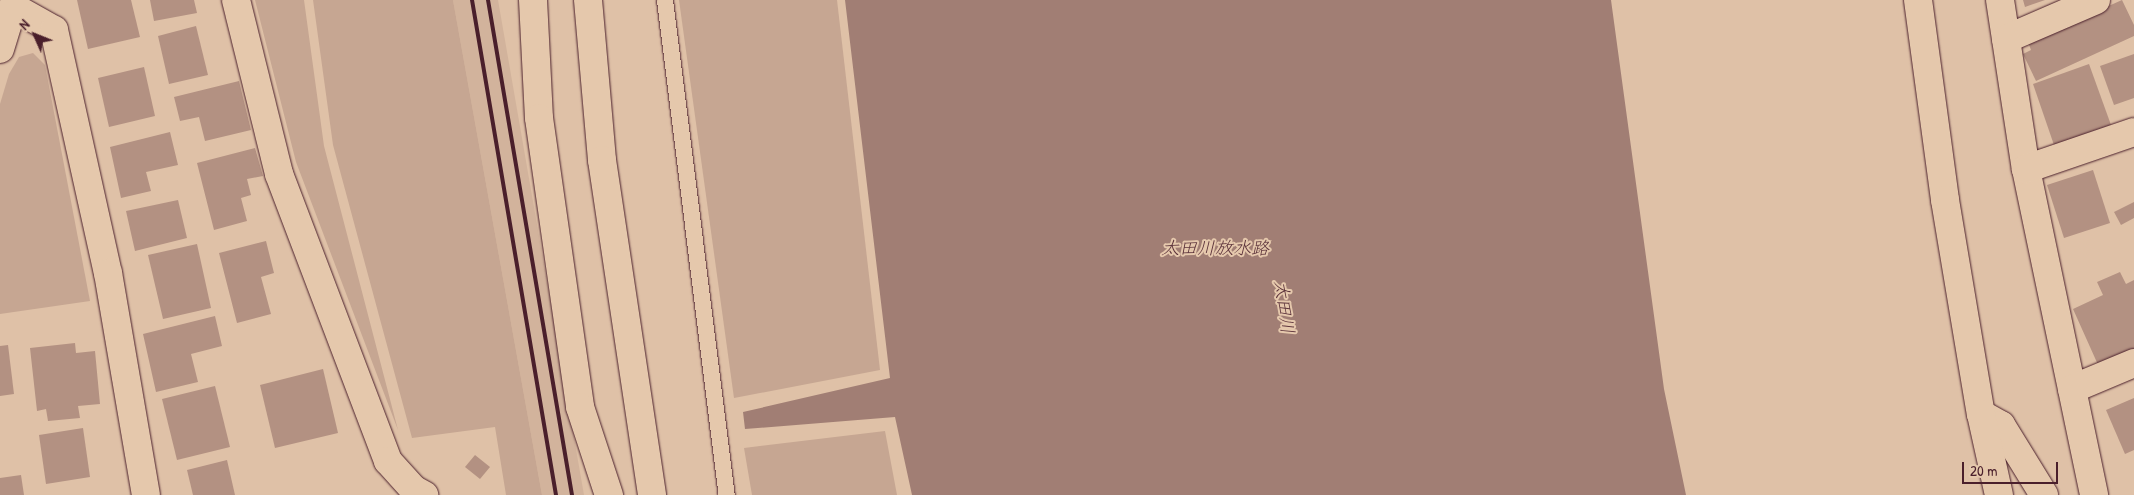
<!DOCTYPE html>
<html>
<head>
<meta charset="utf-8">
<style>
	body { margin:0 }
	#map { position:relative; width:2134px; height:495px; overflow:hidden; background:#dfc1a7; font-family:"Patrick Hand","Klee One",sans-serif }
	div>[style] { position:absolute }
	.built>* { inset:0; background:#d2b39c }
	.green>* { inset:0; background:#c6a692 }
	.water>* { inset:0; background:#a17e74 }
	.building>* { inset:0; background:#b39182 }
	.roads { filter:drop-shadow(0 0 1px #4a1f2b) drop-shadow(0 0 1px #4a1f2b) }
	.lane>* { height:16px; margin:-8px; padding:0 8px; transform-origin:8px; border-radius:8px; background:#e5c8ac }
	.street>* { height:28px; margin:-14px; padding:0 14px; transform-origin:14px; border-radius:14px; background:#e5c8ac }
	.secondary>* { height:28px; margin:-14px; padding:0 14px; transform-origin:14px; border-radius:14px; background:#e5c8ac }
	.rail>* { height:4px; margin:-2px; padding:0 2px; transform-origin:2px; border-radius:2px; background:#4a1f2b }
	span { translate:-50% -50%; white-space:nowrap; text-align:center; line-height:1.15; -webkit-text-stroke:4px #e5c8ac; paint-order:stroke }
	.water-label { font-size:18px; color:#5b323a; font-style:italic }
	.north { position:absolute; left:10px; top:10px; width:50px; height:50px; -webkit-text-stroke:4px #e5c8ac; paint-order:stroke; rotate:314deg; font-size:14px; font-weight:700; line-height:20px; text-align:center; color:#4a1f2b }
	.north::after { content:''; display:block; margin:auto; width:18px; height:22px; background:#4a1f2b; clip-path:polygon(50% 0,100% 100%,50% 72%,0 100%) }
	.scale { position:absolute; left:1962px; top:462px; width:96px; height:22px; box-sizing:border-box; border:2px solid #4a1f2b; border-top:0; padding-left:6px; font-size:15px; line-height:18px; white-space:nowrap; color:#4a1f2b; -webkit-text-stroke:4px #e5c8ac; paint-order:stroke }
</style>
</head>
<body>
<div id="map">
	<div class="built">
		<div style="clip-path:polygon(453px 0,498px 0,584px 495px,542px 495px)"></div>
	</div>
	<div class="green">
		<div style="clip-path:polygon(255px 0,304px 0,324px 146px,398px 430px,296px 162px)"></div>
		<div style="clip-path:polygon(313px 0,453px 0,542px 495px,506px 495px,495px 427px,412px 438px,333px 145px)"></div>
		<div style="clip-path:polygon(679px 0,837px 0,880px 370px,734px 398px)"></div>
		<div style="clip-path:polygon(33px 53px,45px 65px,90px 301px,0 314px,0 104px,9px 74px,19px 57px)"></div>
		<div style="clip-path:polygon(885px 431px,897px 495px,752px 495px,744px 448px)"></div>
	</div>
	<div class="water">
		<div style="clip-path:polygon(845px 0,1611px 0,1664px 389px,1686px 495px,912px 495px,895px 417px,745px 429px,743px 412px,890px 378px)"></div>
	</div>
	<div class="building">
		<div style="clip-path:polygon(77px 0,131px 0,140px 37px,88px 49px)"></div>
		<div style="clip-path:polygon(150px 0,194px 0,197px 13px,154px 21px)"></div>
		<div style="clip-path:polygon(2023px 0,2045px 0,2025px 7px)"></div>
		<div style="clip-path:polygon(2122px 0,2134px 25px,2134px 36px,2036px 81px,2023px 54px,2031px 50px,2028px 42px)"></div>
		<div style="clip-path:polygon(196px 26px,208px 75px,169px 84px,158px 36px)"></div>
		<div style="clip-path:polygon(2134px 54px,2134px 98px,2114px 105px,2100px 66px)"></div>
		<div style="clip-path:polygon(2089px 64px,2111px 125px,2054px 145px,2033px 84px)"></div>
		<div style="clip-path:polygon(144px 67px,155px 116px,109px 127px,98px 78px)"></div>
		<div style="clip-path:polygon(239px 81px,251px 130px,205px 141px,199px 117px,180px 121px,174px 97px)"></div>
		<div style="clip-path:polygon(170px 132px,178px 165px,146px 172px,151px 191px,121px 198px,110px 147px)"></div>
		<div style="clip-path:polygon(255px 148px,263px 176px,247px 179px,251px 195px,241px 198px,247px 221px,214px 230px,197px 163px)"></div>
		<div style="clip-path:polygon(2093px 170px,2110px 223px,2064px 238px,2047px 185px)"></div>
		<div style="clip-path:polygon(178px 200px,187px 238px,135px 251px,126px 211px)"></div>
		<div style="clip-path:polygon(2134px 202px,2134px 218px,2121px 225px,2114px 212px)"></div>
		<div style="clip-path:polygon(266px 241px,274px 273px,261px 277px,271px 314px,237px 323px,219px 253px)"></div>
		<div style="clip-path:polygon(197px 244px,211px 308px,163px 319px,148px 255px)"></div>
		<div style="clip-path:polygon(2120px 272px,2126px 284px,2134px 280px,2134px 352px,2099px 367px,2073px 309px,2103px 295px,2097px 282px)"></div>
		<div style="clip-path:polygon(215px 316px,222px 346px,191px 354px,198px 382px,156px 392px,143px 334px)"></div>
		<div style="clip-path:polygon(75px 343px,76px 353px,95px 351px,100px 404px,78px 406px,80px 418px,48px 421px,46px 409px,37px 411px,30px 348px)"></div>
		<div style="clip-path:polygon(8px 345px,14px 394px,0 396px,0 346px)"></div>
		<div style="clip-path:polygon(323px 369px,338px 433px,275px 448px,260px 385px)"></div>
		<div style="clip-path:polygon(215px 386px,230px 447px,177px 460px,162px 399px)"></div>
		<div style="clip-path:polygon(2134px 398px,2134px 450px,2125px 454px,2106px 410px)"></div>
		<div style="clip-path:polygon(83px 428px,90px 477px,46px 484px,39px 435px)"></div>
		<div style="clip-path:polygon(475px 455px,490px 467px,480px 479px,465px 467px)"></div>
		<div style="clip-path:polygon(227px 460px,235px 495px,193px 495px,187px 470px)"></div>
		<div style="clip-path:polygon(21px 475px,24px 495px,0 495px,0 478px)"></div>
	</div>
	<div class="roads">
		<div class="lane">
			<div style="left:665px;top:0;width:499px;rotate:82.9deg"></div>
		</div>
		<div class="street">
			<div style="left:533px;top:0;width:118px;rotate:87.1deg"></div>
			<div style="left:539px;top:118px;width:292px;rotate:81.9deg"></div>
			<div style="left:580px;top:407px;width:93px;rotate:71.8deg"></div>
			<div style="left:2000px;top:0;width:171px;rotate:81.3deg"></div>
			<div style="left:2026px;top:169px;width:333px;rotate:78.2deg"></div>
			<div style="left:13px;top:7px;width:47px;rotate:29.3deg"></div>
			<div style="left:54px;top:30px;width:249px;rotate:77.5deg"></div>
			<div style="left:108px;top:273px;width:225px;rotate:80.3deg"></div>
			<div style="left:2006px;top:39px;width:98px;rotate:-23.4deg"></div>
			<div style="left:2026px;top:169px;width:114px;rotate:-18.9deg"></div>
			<div style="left:2072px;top:389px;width:67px;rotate:-22.8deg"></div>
			<div style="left:1981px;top:414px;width:23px;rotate:29deg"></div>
			<div style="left:2001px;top:425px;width:82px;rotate:58.4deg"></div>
		</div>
		<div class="secondary">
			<div style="left:236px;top:0;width:179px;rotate:76.1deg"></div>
			<div style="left:279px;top:174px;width:307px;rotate:69.2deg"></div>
			<div style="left:388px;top:461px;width:38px;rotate:48deg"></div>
			<div style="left:413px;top:489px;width:13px;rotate:29deg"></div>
			<div style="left:588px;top:0;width:161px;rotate:85deg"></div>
			<div style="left:602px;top:160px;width:339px;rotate:81.5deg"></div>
			<div style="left:1918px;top:0;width:202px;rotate:82.3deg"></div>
			<div style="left:1945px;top:200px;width:217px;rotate:80.5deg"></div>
			<div style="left:1981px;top:414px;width:83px;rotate:77.5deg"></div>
			<div style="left:0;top:49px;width:51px;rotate:-73deg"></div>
		</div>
	</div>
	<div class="rail">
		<div style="left:472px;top:0;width:502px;rotate:80.37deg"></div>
		<div style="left:488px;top:0;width:502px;rotate:80.37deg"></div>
	</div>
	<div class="water-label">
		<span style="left:1215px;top:248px">太田川放水路</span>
		<span style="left:1284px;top:307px;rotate:82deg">太田川</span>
	</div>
	<div class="north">N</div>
	<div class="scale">20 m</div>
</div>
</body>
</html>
